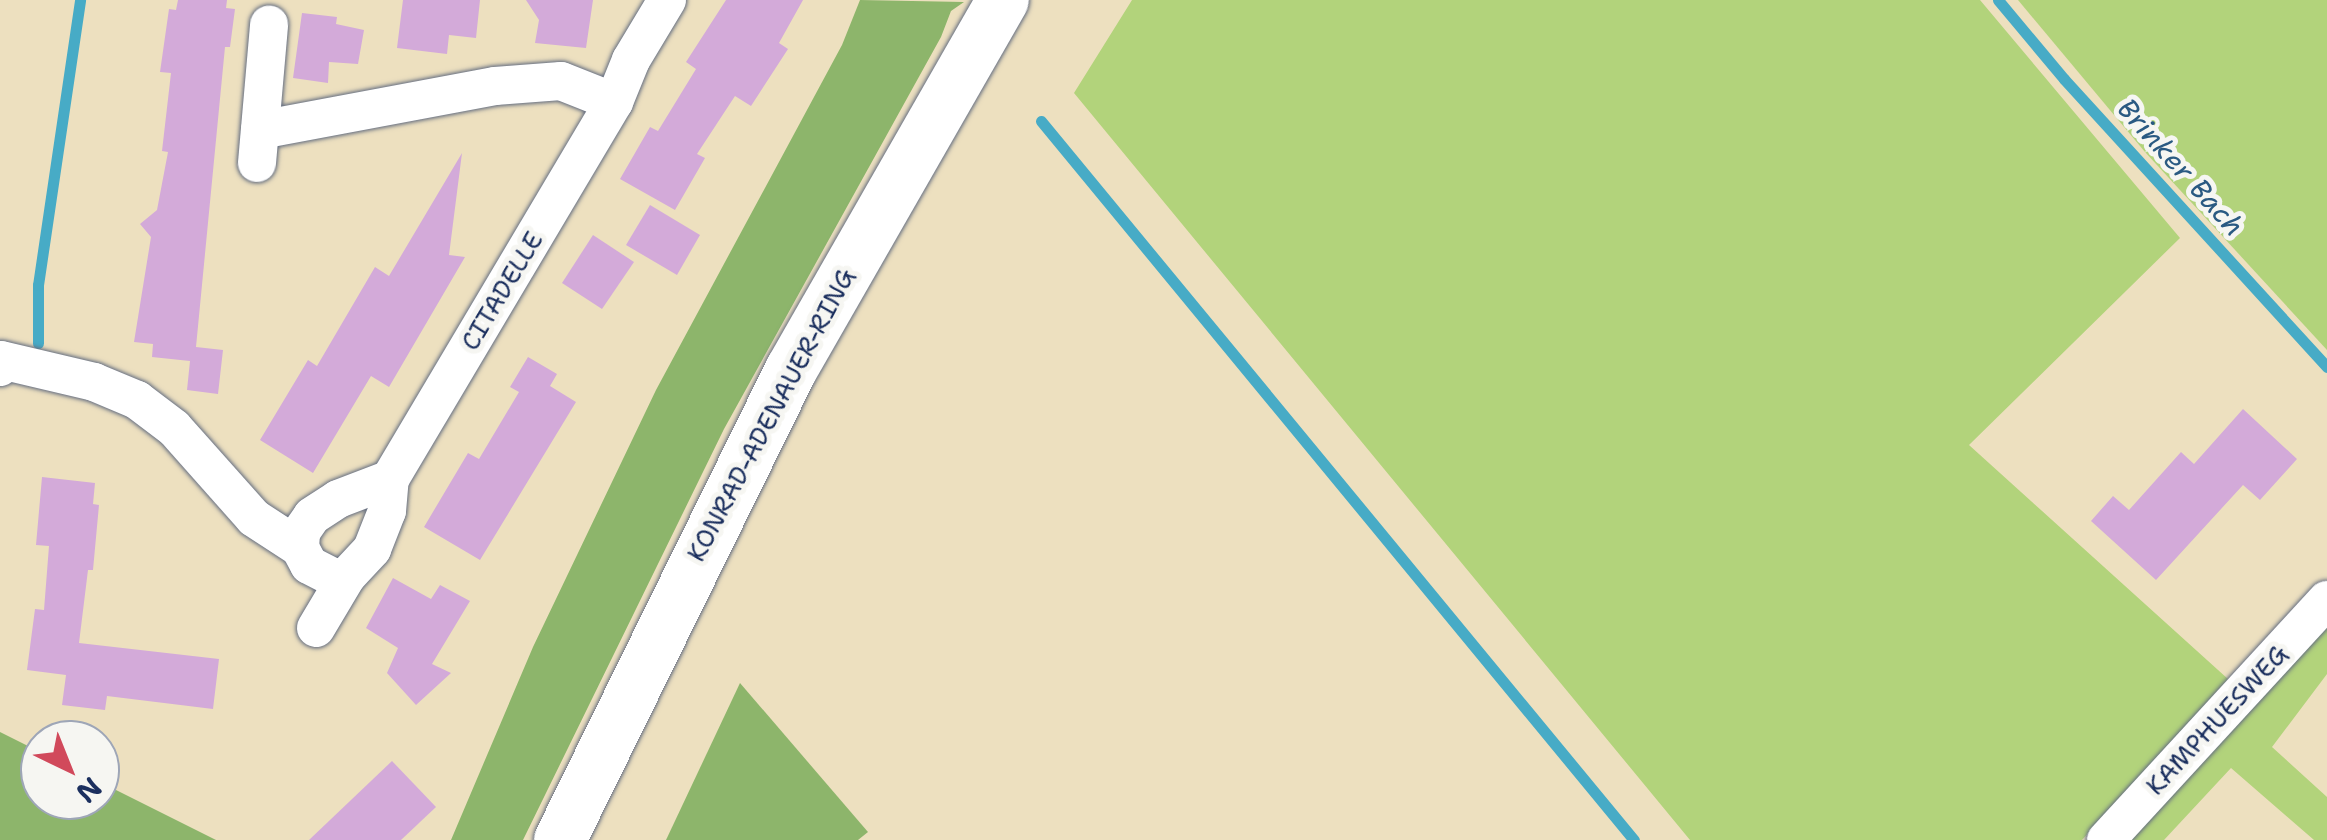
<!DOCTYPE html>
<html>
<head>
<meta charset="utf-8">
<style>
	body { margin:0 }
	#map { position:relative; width:2327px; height:840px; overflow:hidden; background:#ede0bf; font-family:"Shantell Sans",sans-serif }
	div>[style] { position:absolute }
	.green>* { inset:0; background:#b2d37b }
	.forest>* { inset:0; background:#8db56b }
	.stream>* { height:11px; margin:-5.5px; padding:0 5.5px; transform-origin:5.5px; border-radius:5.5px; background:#47abc6 }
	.building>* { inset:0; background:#d3aad9 }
	.roads { filter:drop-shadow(0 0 2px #646d80) drop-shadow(0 0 2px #646d80) }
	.street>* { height:38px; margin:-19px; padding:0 19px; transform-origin:19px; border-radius:19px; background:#fff }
	.secondary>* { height:52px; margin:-26px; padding:0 26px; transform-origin:26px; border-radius:26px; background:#fff }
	span { translate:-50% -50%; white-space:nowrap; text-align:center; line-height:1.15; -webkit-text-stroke:10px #f6f6f2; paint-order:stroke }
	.street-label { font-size:25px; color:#1b2f5e }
	.water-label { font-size:28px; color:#2a5a82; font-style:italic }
	.north { position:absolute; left:20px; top:720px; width:100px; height:100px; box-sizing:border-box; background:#f6f6f2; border:2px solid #9ea6b7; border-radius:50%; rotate:137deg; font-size:28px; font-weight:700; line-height:40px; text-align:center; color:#1b2f5e }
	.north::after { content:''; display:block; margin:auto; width:35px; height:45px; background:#d1495b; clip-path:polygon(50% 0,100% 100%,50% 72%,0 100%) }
</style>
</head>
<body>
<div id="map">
	<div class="green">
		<div style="clip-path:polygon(1132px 0,1980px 0,2180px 238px,1969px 445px,2228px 679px,2082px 840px,1690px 840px,1074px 93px)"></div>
		<div style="clip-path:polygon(2018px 0,2327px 0,2327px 350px,2145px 152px)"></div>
		<div style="clip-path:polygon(2327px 626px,2327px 674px,2272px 747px,2327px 797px,2327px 840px,2314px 840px,2231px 768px,2164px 840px,2127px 840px)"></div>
	</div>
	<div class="forest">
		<div style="clip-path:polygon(860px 0,964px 2px,951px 11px,941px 37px,724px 429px,523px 840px,451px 840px,533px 647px,656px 390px,842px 45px)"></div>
		<div style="clip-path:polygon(740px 683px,868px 832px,858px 840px,666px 840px)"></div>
		<div style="clip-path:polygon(0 732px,40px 752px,40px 800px,100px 800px,100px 782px,216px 840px,0 840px)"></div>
	</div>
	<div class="stream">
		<div style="left:1998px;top:0;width:103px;rotate:50.1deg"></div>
		<div style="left:2064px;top:79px;width:390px;rotate:47.6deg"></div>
		<div style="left:1041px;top:121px;width:932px;rotate:50.49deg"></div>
		<div style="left:38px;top:343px;width:58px;rotate:-90deg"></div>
		<div style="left:38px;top:285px;width:288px;rotate:-81.6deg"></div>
	</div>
	<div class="building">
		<div style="clip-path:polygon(178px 0,227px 0,226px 8px,235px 9px,230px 47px,225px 47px,196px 347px,223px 350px,218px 394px,187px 390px,190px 361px,152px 357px,153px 344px,134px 342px,151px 237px,140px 224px,157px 210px,168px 152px,162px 151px,171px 73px,160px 72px,169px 9px,176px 10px)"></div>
		<div style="clip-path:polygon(403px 0,480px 0,476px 38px,449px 35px,447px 54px,397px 48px)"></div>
		<div style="clip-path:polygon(526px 0,593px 0,586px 48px,535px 43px,539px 20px)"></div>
		<div style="clip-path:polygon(726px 0,803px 0,779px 43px,788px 49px,751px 106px,735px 96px,697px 154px,705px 158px,675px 210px,620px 179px,650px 127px,658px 131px,696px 69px,686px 62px)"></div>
		<div style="clip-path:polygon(302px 13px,337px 17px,336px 24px,364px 30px,358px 64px,329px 62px,328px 83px,293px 78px)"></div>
		<div style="clip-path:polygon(462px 153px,449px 255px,465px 257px,389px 387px,371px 376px,313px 473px,260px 440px,308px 360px,317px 366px,375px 267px,389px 276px)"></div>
		<div style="clip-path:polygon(650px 205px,700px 235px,677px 275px,626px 245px)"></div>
		<div style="clip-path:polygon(593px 235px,634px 262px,602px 309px,562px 283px)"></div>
		<div style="clip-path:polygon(528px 357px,557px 374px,550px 386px,576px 402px,480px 560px,424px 527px,468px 453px,479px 459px,519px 392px,510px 387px)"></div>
		<div style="clip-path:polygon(2243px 409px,2297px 459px,2260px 500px,2243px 485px,2156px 580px,2091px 521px,2113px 496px,2129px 510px,2181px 452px,2194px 464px)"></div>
		<div style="clip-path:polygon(42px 477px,95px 483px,93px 504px,99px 505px,93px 570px,88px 570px,79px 643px,219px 659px,213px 709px,107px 696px,105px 710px,62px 705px,66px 675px,27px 670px,35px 609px,44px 610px,49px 546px,36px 545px)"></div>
		<div style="clip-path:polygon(393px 578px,431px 599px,440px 585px,470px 601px,432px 664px,451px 673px,416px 705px,387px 673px,398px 648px,366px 628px)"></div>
		<div style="clip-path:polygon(392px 761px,436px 807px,401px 840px,309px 840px)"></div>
	</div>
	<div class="roads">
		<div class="street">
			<div style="left:260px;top:130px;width:239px;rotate:-10.6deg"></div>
			<div style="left:495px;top:86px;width:66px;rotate:-4.3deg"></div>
			<div style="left:561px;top:81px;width:57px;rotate:21.6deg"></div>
			<div style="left:257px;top:163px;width:139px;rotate:-85deg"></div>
			<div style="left:0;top:367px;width:7px;rotate:-82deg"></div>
			<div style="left:1px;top:360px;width:96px;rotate:13.3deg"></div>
			<div style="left:94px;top:382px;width:47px;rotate:22.7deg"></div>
			<div style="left:137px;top:400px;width:46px;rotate:37.1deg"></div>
			<div style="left:174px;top:428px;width:120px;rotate:48.4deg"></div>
			<div style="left:254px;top:518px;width:55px;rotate:33.1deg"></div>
			<div style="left:300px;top:548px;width:19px;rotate:62deg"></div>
			<div style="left:309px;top:565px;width:28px;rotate:27deg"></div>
			<div style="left:334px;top:578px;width:13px;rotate:-9deg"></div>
			<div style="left:347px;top:576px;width:37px;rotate:-47deg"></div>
			<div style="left:372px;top:549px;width:41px;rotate:-68.5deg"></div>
			<div style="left:387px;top:511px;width:32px;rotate:-85deg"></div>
			<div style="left:390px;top:479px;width:439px;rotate:-59.3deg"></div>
			<div style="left:614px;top:102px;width:45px;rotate:-68deg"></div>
			<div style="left:631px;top:60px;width:70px;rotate:-59deg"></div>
			<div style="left:300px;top:548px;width:16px;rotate:-86deg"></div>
			<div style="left:301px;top:532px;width:19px;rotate:-55deg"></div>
			<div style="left:312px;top:516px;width:31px;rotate:-33deg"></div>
			<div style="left:338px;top:499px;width:56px;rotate:-21deg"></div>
			<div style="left:316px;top:628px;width:61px;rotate:-59.2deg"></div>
			<div style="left:2106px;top:840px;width:326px;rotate:-47.4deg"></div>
		</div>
		<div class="secondary">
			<div style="left:560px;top:840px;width:524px;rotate:-63.83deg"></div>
			<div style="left:791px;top:370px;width:426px;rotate:-60.2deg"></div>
		</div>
	</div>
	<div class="street-label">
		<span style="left:502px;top:291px;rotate:-59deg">CITADELLE</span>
		<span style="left:771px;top:415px;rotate:-62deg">KONRAD-ADENAUER-RING</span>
		<span style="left:2217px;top:720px;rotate:-47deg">KAMPHUESWEG</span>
	</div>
	<div class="water-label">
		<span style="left:2181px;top:167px;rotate:48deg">Brinker Bach</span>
	</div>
	<div class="north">N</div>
</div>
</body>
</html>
